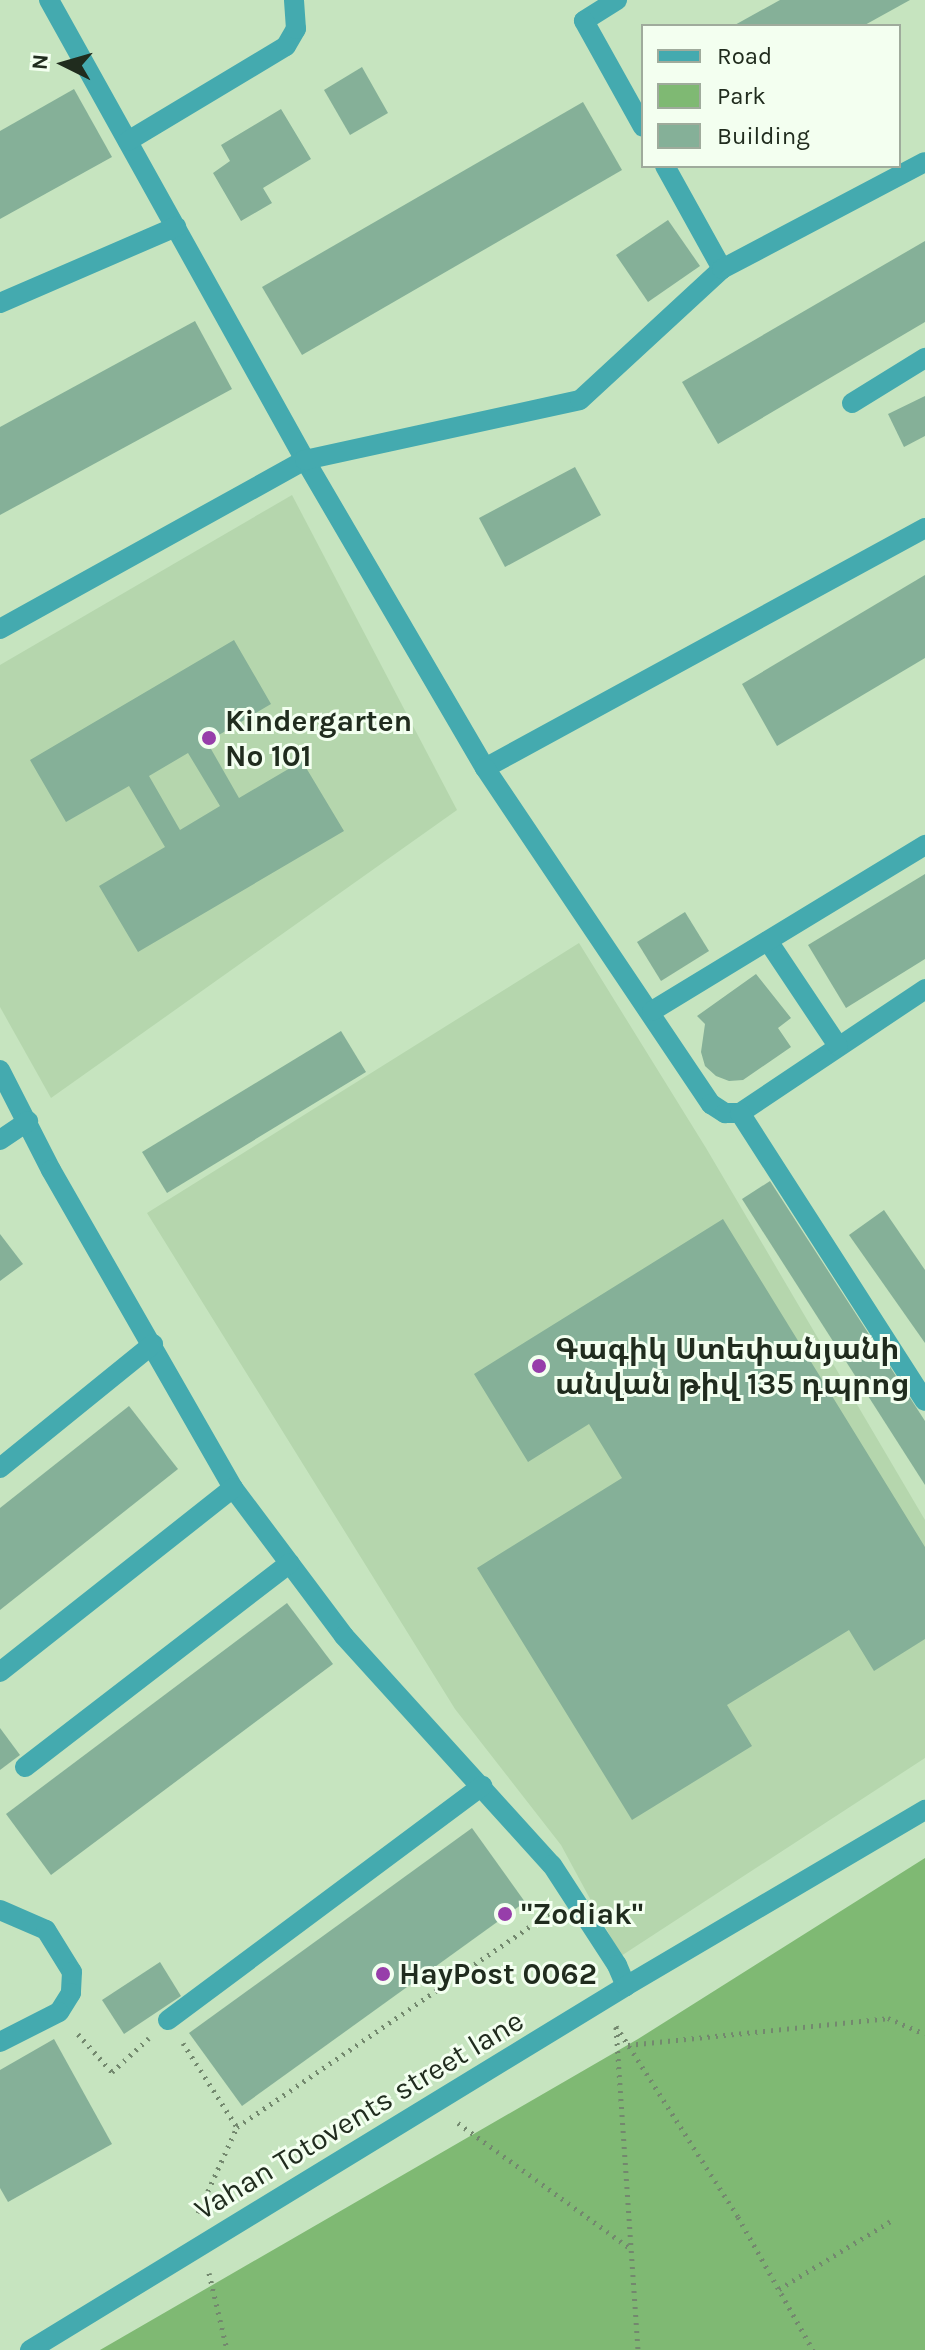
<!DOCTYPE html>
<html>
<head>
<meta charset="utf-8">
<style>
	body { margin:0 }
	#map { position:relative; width:925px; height:2350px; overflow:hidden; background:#c6e4bf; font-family:Karla,"Noto Sans Armenian",sans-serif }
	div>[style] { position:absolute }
	.built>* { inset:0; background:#b5d6ad }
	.green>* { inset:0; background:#7fb973 }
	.building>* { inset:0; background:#85b098 }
	.path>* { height:5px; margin-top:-2.5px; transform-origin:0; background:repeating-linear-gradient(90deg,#73886e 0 2px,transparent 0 8px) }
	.minor>* { height:20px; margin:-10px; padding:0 10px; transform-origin:10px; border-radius:10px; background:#44aaaf }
	.dots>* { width:22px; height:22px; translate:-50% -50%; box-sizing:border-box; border:4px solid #f3fff0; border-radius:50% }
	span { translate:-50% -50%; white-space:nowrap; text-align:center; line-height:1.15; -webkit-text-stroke:6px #f3fff0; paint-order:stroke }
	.poi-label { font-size:30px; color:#202c1e; font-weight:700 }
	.left { translate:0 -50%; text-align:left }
	.street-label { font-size:30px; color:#202c1e }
	.legend { position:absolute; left:641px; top:24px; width:260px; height:144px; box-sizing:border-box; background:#f3fff0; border:2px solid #9fab9c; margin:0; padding:10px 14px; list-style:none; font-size:24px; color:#202c1e }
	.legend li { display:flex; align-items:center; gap:16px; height:40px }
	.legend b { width:40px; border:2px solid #9fab9c }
	.north { position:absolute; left:24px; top:24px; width:80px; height:80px; -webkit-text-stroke:6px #f3fff0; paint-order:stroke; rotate:275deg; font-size:22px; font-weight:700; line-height:32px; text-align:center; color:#202c1e }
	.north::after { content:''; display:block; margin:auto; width:28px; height:36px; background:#202c1e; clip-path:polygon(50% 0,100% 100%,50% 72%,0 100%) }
</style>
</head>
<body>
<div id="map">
	<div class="built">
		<div style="clip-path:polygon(292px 495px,457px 810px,51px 1098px,0 1007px,0 665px)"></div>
		<div style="clip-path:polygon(579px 943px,706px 1148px,925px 1520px,925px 1758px,621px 1956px,561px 1845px,455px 1709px,147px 1213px)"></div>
	</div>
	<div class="green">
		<div style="clip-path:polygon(925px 1858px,925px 2350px,100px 2350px,638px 2039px)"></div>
	</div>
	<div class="building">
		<div style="clip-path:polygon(780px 0,910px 0,863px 26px,733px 26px)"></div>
		<div style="clip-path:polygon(362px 67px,388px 113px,350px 135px,324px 90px)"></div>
		<div style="clip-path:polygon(74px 89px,112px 157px,0 219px,0 131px)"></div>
		<div style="clip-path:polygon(583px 102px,622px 170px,302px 355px,262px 287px)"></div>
		<div style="clip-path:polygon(281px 109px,311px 159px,263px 188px,272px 203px,241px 221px,213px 173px,230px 161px,221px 145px)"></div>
		<div style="clip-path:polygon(668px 220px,700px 266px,648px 302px,616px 255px)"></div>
		<div style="clip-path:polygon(925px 241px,925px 322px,718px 444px,682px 382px)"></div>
		<div style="clip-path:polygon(195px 321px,232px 389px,0 515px,0 427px)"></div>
		<div style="clip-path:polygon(925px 396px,925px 436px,904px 447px,888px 414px)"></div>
		<div style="clip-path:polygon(575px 467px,601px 515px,505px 567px,479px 518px)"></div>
		<div style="clip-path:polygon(925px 575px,925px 658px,777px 746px,742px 684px)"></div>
		<div style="clip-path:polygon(evenodd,234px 640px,271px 704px,207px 742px,239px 798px,302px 761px,344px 831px,138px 952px,99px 886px,165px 847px,129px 786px,66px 822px,30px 760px,234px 640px,188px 753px,220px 806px,180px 830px,149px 776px,188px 753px)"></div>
		<div style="clip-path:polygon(925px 874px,925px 959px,846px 1008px,808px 945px)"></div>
		<div style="clip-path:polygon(685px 912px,709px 951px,661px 981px,637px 942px)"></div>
		<div style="clip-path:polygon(756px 974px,791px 1018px,778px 1028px,791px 1047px,743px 1080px,729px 1081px,716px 1076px,705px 1066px,701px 1052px,705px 1024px,697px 1016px)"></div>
		<div style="clip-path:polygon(341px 1031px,366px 1072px,167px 1193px,142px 1152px)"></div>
		<div style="clip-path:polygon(770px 1181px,925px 1421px,925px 1485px,742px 1199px)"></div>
		<div style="clip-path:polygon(884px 1210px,925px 1270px,925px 1343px,849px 1235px)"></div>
		<div style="clip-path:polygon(723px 1219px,925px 1547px,925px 1639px,874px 1671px,849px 1630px,727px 1705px,752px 1746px,632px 1820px,477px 1568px,622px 1478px,589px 1424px,528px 1462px,474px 1374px)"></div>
		<div style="clip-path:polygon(0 1234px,23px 1264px,0 1281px)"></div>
		<div style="clip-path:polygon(129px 1406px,178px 1469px,0 1610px,0 1508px)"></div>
		<div style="clip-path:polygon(287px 1603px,333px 1664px,51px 1875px,6px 1814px)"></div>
		<div style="clip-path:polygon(0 1728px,20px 1755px,0 1770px)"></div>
		<div style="clip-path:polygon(472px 1828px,525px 1902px,242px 2106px,189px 2033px)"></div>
		<div style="clip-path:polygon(160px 1962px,181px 1996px,124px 2034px,102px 2000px)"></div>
		<div style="clip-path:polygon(54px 2039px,112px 2144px,8px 2202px,0 2188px,0 2070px)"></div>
	</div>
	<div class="path">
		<div style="left:616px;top:2026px;width:227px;rotate:57.4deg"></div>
		<div style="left:738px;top:2217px;width:153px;rotate:60.6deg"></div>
		<div style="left:616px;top:2027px;width:324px;rotate:86.1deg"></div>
		<div style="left:78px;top:2034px;width:51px;rotate:48.2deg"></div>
		<div style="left:112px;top:2072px;width:50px;rotate:-42.6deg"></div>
		<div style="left:183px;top:2043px;width:100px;rotate:57.3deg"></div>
		<div style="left:237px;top:2127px;width:379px;rotate:-34.4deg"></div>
		<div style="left:628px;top:2045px;width:261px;rotate:-5.9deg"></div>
		<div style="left:888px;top:2018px;width:40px;rotate:23.4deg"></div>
		<div style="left:458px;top:2123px;width:214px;rotate:36.1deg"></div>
		<div style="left:198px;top:2213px;width:94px;rotate:-65.6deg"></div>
		<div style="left:209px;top:2273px;width:79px;rotate:76.8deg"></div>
		<div style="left:779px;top:2289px;width:131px;rotate:-31.3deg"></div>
	</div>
	<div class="minor">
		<div style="left:49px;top:0;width:526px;rotate:60.9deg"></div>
		<div style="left:305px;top:460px;width:357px;rotate:59.7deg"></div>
		<div style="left:485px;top:768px;width:501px;rotate:-28.61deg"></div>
		<div style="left:617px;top:0;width:39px;rotate:148deg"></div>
		<div style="left:584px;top:21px;width:121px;rotate:60.9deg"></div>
		<div style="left:128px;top:141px;width:184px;rotate:-31deg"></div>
		<div style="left:286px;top:46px;width:20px;rotate:-60deg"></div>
		<div style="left:296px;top:29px;width:29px;rotate:-94deg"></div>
		<div style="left:665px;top:166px;width:118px;rotate:61deg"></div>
		<div style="left:0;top:303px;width:192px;rotate:-23.4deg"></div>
		<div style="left:852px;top:403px;width:86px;rotate:-31.7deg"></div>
		<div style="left:0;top:629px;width:349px;rotate:-29deg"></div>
		<div style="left:305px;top:460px;width:281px;rotate:-12.3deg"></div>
		<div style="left:580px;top:400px;width:193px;rotate:-42.7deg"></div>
		<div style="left:722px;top:269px;width:229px;rotate:-27.8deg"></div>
		<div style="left:485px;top:768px;width:405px;rotate:56.1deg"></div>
		<div style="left:711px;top:1104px;width:17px;rotate:33deg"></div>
		<div style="left:725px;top:1113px;width:15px"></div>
		<div style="left:740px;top:1113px;width:223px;rotate:-33.8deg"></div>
		<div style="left:768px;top:941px;width:126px;rotate:56.3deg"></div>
		<div style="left:652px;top:1011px;width:320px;rotate:-31.3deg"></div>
		<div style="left:0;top:1070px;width:112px;rotate:63deg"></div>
		<div style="left:51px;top:1170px;width:366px;rotate:60.2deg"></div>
		<div style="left:233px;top:1488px;width:185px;rotate:53.1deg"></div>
		<div style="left:344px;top:1636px;width:309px;rotate:47.8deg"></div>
		<div style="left:552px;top:1865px;width:119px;rotate:57deg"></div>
		<div style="left:617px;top:1965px;width:23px;rotate:67deg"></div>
		<div style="left:740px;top:1113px;width:342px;rotate:57.3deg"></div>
		<div style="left:0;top:1140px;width:34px;rotate:-34deg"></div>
		<div style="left:0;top:1468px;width:197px;rotate:-39deg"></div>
		<div style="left:0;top:1672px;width:297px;rotate:-38.3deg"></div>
		<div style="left:25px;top:1767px;width:334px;rotate:-37.6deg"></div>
		<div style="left:0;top:1910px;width:50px;rotate:23.5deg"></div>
		<div style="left:46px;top:1930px;width:49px;rotate:58.2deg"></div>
		<div style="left:72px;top:1972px;width:21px;rotate:93deg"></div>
		<div style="left:71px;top:1993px;width:22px;rotate:122deg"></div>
		<div style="left:59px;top:2012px;width:66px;rotate:153deg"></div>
		<div style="left:168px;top:2020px;width:392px;rotate:-36.7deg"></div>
		<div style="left:30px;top:2350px;width:698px;rotate:-31.41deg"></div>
		<div style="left:626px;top:1986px;width:347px;rotate:-30.5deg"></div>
	</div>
	<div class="dots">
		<div style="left:209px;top:738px;background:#973eaa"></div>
		<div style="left:539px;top:1366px;background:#973eaa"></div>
		<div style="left:505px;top:1914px;background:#973eaa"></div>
		<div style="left:383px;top:1974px;background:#973eaa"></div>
	</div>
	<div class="poi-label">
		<span class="left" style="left:225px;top:738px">Kindergarten<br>No 101</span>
		<span class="left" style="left:555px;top:1366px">Գագիկ Ստեփանյանի<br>անվան թիվ 135 դպրոց</span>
		<span class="left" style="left:521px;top:1914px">"Zodiak"</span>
		<span class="left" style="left:399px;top:1974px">HayPost 0062</span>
	</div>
	<div class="street-label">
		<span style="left:359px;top:2115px;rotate:-31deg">Vahan Totovents street lane</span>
	</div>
	<ul class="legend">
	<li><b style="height:10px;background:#44aaaf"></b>Road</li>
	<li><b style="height:22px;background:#7fb973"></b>Park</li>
	<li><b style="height:22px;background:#85b098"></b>Building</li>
	</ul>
	<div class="north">N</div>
</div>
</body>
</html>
